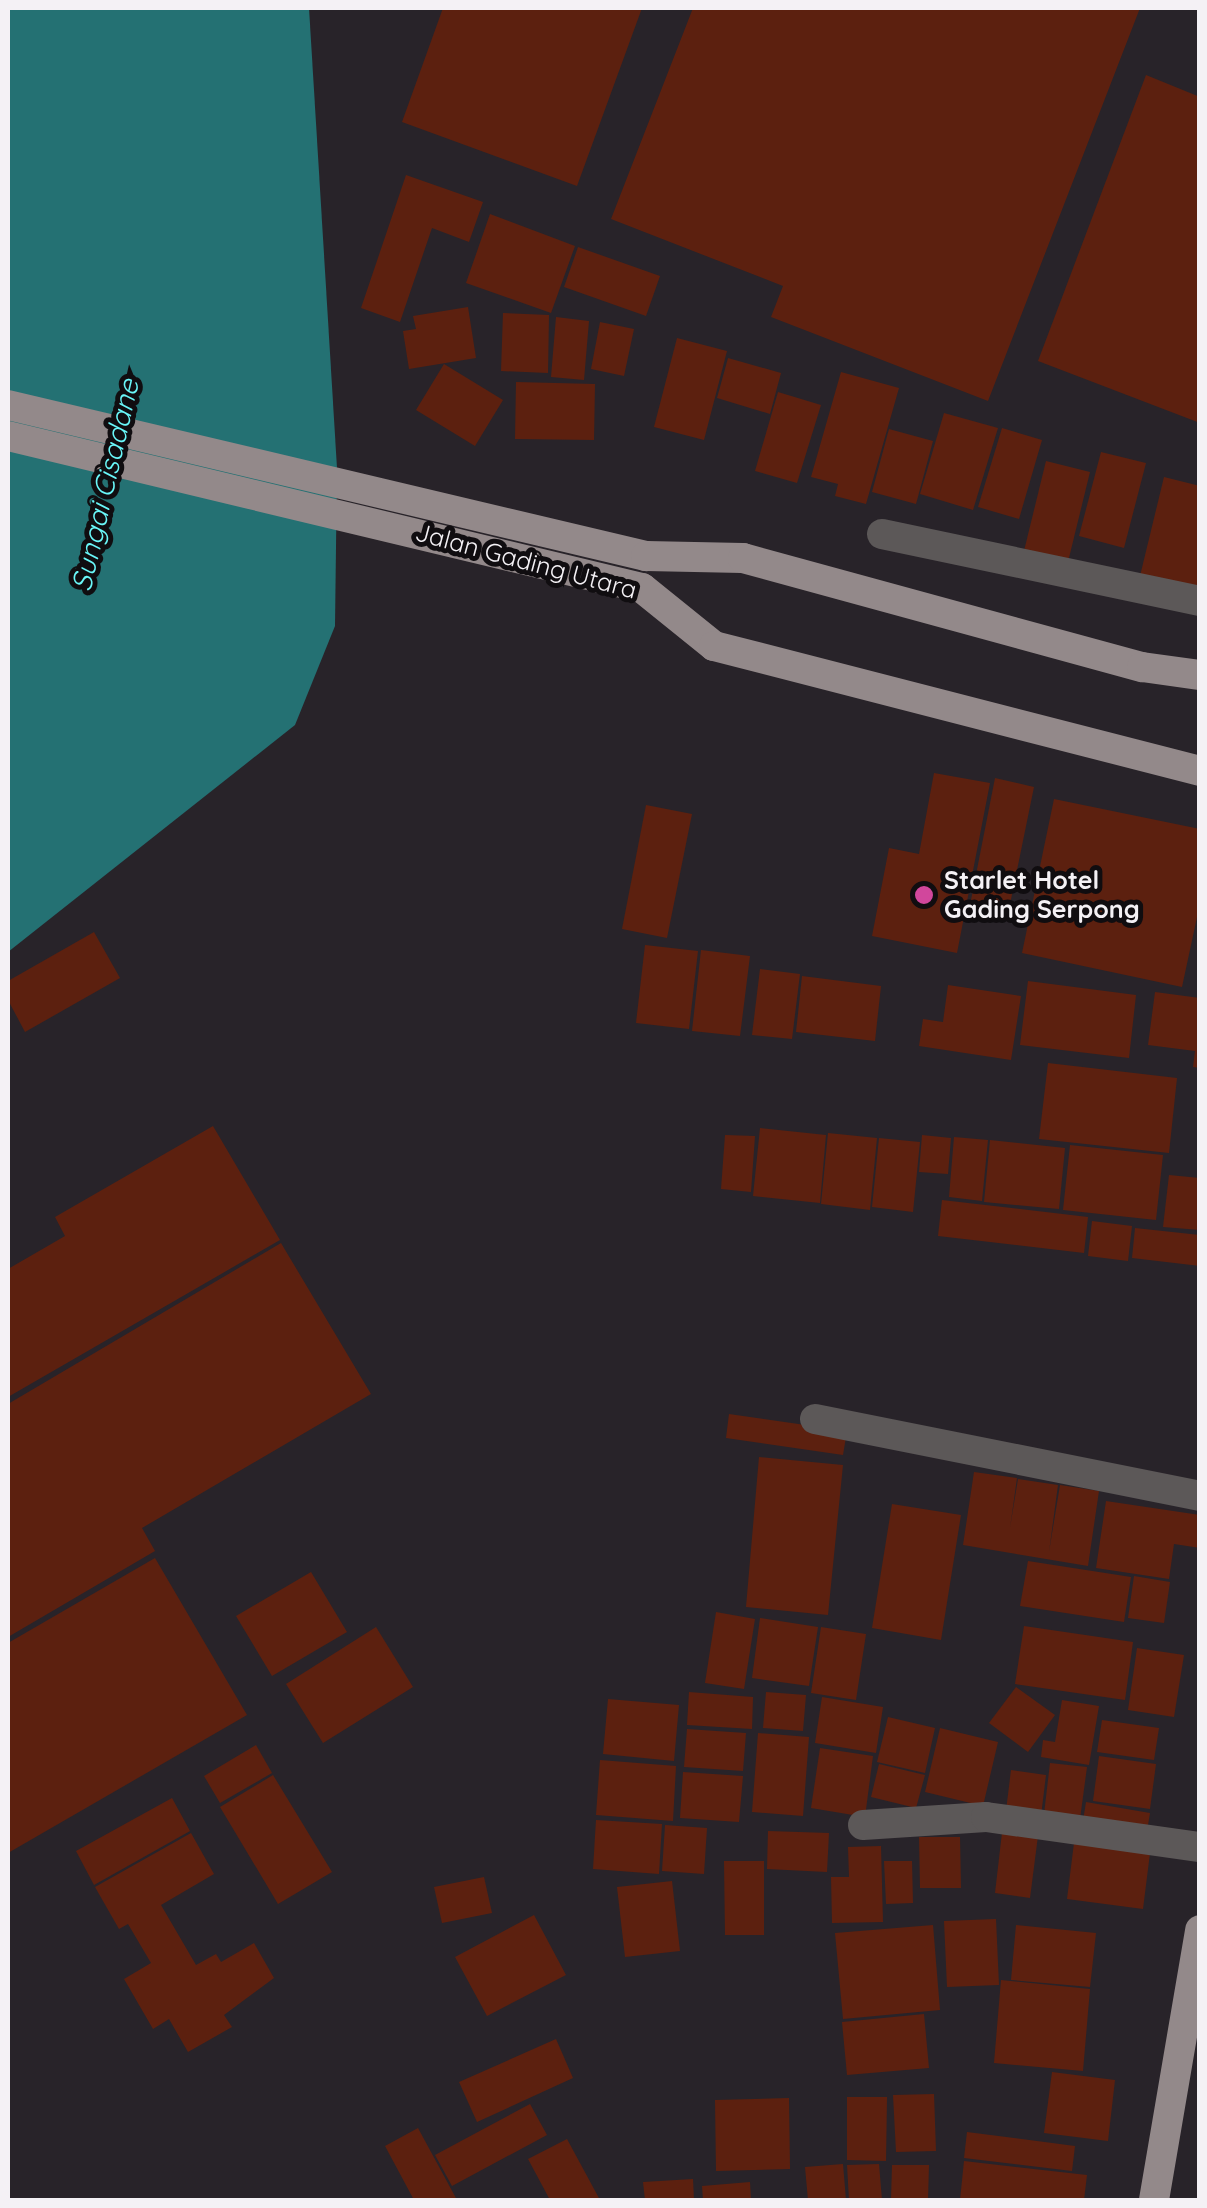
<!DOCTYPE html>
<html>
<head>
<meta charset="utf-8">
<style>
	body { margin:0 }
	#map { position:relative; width:1207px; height:2208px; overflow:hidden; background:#282329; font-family:Quicksand,sans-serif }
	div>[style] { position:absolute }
	.water>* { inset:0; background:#247173 }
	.building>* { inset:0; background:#5c200f }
	.minor>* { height:30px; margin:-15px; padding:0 15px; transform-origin:15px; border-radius:15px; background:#5c5858 }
	.primary>* { height:30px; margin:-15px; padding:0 15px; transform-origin:15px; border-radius:15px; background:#93898a }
	.dots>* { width:28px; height:28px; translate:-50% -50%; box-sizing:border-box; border:5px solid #100d10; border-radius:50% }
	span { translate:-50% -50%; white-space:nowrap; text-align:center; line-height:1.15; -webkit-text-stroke:10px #100d10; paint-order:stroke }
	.street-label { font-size:25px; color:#f4f1f5 }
	.poi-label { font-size:25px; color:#f4f1f5; font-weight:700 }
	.left { translate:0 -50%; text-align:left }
	.water-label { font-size:28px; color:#6af8fa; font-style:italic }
	.frame { position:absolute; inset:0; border:10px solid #f4f1f5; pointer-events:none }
</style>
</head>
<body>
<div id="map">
	<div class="water">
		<div style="clip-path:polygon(8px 8px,309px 8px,337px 468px,335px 626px,295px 725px,8px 952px)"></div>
	</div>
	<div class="building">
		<div style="clip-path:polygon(443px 8px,642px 8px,577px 186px,402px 122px)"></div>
		<div style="clip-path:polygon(693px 8px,1140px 8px,988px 401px,771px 317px,783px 286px,611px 219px)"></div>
		<div style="clip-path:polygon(1146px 75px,1200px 97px,1200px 423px,1038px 361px)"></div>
		<div style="clip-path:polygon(406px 175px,483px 202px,469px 242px,432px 228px,400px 322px,361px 308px)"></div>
		<div style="clip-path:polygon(490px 214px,575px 246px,551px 313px,466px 283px)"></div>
		<div style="clip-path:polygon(578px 247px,660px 276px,646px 316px,564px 287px)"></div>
		<div style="clip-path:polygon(468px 307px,476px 358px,409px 369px,403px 331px,416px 329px,413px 316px)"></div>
		<div style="clip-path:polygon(503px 313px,549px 315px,548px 373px,501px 371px)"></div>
		<div style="clip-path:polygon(556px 317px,589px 321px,584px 380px,551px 377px)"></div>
		<div style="clip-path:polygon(600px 322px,634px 329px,624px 376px,591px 369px)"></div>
		<div style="clip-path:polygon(677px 338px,727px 351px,704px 440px,654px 427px)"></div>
		<div style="clip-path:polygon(728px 358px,781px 373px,770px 414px,717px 398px)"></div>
		<div style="clip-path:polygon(444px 364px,503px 400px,475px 446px,416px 410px)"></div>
		<div style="clip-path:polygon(841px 372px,899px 388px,866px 504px,835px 496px,838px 484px,811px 477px)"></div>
		<div style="clip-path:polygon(516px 382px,595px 384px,594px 440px,515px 439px)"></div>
		<div style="clip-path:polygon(778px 392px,821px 405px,797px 483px,755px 471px)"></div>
		<div style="clip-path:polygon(944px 413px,998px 428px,973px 510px,920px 494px)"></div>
		<div style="clip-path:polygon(1002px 428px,1042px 440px,1019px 519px,978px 507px)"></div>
		<div style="clip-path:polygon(889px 429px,933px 441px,916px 504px,872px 492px)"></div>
		<div style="clip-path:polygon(1101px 452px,1146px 463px,1124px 548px,1079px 536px)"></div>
		<div style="clip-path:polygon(1046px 461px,1090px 472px,1067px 566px,1023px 555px)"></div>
		<div style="clip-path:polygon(1164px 477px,1200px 486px,1200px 591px,1140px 576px)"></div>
		<div style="clip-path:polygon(934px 773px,990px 783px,957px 953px,872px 936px,889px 848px,919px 854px)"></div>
		<div style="clip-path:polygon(995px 778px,1034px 787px,1008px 914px,970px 905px)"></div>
		<div style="clip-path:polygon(1054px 799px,1200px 829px,1200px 903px,1182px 987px,1022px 953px)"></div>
		<div style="clip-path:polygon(646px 805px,692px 814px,667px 938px,622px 929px)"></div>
		<div style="clip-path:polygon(94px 932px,120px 978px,25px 1032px,8px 1000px,8px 981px)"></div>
		<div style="clip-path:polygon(645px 945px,698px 951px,689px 1029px,636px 1023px)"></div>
		<div style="clip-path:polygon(701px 950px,750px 956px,740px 1036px,692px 1031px)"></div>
		<div style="clip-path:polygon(760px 969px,800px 974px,792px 1039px,752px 1035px)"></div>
		<div style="clip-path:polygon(802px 976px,881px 986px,875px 1041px,796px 1032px)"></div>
		<div style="clip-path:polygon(1028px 981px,1136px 995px,1129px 1058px,1020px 1045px)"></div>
		<div style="clip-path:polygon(948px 985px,1021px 996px,1011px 1060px,919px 1046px,923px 1019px,943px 1022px)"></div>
		<div style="clip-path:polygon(1155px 992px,1200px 998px,1200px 1068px,1193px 1067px,1195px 1051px,1148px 1045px)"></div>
		<div style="clip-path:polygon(1048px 1063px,1177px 1078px,1169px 1153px,1039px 1139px)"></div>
		<div style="clip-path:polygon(213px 1126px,280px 1240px,8px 1397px,8px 1269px,65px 1236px,55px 1217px)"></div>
		<div style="clip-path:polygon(760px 1128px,826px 1135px,820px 1203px,753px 1196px)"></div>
		<div style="clip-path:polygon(828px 1133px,877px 1138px,870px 1210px,821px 1204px)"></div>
		<div style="clip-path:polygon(725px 1135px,755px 1136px,751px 1192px,721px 1189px)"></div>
		<div style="clip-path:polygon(922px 1135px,951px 1138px,948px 1174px,919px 1172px)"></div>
		<div style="clip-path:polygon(954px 1137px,988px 1140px,982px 1201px,949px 1197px)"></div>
		<div style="clip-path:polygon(879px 1138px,920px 1142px,913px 1212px,872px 1207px)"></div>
		<div style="clip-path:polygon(990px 1140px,1065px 1148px,1059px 1209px,984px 1202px)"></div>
		<div style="clip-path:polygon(1070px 1145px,1163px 1155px,1156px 1220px,1063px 1210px)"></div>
		<div style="clip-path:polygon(1169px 1175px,1200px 1178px,1200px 1230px,1163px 1227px)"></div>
		<div style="clip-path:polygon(942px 1200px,1088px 1217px,1084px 1253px,938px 1236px)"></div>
		<div style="clip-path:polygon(1092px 1221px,1132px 1226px,1128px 1261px,1088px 1256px)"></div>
		<div style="clip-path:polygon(1135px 1228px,1200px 1235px,1200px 1266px,1132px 1258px)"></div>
		<div style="clip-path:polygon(281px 1243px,371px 1394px,142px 1528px,155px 1551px,8px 1637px,8px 1404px)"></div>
		<div style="clip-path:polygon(729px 1414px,847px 1431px,843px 1455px,726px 1438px)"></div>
		<div style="clip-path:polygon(759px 1457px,843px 1465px,828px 1615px,746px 1607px)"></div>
		<div style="clip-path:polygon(974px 1472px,1017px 1478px,1010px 1528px,1018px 1479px,1058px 1485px,1049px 1552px,1060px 1485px,1099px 1491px,1088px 1566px,963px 1545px)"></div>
		<div style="clip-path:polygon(1106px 1501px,1200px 1515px,1200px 1548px,1174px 1544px,1169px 1579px,1096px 1568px)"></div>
		<div style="clip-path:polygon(892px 1504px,961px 1515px,941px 1640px,872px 1628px)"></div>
		<div style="clip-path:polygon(155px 1558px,247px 1715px,8px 1853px,8px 1643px)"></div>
		<div style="clip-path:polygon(1028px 1561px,1131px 1577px,1124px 1622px,1020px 1606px)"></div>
		<div style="clip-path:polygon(311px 1572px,347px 1632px,272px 1676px,236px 1616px)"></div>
		<div style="clip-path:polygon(1134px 1576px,1170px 1582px,1164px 1623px,1128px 1618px)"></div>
		<div style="clip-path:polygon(716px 1612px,755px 1619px,744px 1689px,705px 1683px)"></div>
		<div style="clip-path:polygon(760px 1618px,818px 1627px,809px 1686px,752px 1678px)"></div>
		<div style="clip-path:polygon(1024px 1626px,1133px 1642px,1125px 1700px,1015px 1684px)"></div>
		<div style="clip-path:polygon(376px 1627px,413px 1687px,323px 1743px,286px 1684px)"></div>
		<div style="clip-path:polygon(821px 1627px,866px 1634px,856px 1700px,811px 1693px)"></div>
		<div style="clip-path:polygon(1137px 1648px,1184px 1655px,1174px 1717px,1128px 1710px)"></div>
		<div style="clip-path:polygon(1016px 1687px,1055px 1715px,1028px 1752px,989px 1723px)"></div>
		<div style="clip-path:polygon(689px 1692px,753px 1697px,752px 1729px,687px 1725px)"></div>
		<div style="clip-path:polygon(766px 1692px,806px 1695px,803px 1731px,763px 1728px)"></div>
		<div style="clip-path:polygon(822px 1697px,883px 1707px,876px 1753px,815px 1743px)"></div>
		<div style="clip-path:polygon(608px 1699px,679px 1705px,674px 1761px,603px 1754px)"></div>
		<div style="clip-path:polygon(1062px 1700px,1099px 1706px,1089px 1765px,1041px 1757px,1043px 1740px,1055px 1742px)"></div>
		<div style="clip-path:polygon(888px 1717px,935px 1728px,925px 1773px,877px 1762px)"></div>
		<div style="clip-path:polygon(1102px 1720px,1159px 1728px,1154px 1760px,1097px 1752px)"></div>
		<div style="clip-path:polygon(940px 1728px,998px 1742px,983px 1806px,925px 1792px)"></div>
		<div style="clip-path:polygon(687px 1729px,746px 1733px,743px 1771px,684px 1767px)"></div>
		<div style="clip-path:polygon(758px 1733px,809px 1737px,803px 1816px,752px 1812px)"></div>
		<div style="clip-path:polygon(256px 1745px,272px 1773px,220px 1803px,204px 1776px)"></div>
		<div style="clip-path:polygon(820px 1748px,873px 1756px,865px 1817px,811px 1808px)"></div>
		<div style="clip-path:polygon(1099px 1756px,1156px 1764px,1150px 1809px,1093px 1801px)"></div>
		<div style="clip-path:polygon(600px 1760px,676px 1766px,673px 1821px,596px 1815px)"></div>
		<div style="clip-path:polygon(1050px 1763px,1087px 1767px,1080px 1819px,1044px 1814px)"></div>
		<div style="clip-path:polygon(879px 1764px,925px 1775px,916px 1808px,871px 1797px)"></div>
		<div style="clip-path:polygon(1011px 1770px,1046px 1775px,1041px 1816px,1006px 1811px)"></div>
		<div style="clip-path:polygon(683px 1772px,743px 1776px,739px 1822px,680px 1818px)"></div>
		<div style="clip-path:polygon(273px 1775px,332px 1872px,278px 1904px,220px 1807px)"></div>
		<div style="clip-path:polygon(172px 1798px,190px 1831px,94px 1885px,76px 1851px)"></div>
		<div style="clip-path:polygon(1086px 1802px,1150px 1813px,1146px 1837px,1082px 1827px)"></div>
		<div style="clip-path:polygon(596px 1820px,662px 1824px,659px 1874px,593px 1869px)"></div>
		<div style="clip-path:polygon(1003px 1824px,1039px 1828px,1030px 1898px,995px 1893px)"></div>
		<div style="clip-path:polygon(665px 1825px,707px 1828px,704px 1874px,662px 1871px)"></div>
		<div style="clip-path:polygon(768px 1831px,829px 1833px,827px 1872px,767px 1869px)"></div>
		<div style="clip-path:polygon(191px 1833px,214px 1874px,161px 1905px,196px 1965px,216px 1954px,221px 1962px,254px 1943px,274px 1978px,224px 2015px,232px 2027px,188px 2052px,169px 2019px,153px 2029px,124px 1979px,151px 1963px,128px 1924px,119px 1929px,95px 1887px)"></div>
		<div style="clip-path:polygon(1075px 1835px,1151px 1845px,1143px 1909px,1067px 1899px)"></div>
		<div style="clip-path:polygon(919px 1837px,960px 1837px,961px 1888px,920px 1888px)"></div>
		<div style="clip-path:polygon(881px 1846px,883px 1922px,832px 1923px,831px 1877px,849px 1877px,848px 1847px)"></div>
		<div style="clip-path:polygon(724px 1861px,764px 1861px,764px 1935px,725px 1935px)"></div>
		<div style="clip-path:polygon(884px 1861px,912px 1861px,913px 1903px,886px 1904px)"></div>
		<div style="clip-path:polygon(484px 1877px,492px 1913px,442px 1923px,434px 1887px)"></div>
		<div style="clip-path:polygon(672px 1881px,680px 1951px,625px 1957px,617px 1887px)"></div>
		<div style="clip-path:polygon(534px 1915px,566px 1975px,487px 2016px,455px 1957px)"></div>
		<div style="clip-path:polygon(996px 1919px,999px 1985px,947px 1987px,944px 1921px)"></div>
		<div style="clip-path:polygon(933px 1925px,940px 2010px,843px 2019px,835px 1933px)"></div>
		<div style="clip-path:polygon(1016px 1925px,1096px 1933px,1090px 1987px,1011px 1980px)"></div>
		<div style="clip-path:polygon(1001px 1980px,1090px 1989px,1083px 2071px,994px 2063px)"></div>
		<div style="clip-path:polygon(924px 2014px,929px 2068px,847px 2075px,842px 2022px)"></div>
		<div style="clip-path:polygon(556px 2039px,573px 2078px,477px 2122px,459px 2082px)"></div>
		<div style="clip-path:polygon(1052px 2072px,1115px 2080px,1108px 2141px,1044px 2133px)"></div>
		<div style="clip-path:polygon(934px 2094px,936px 2151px,896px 2152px,893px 2095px)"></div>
		<div style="clip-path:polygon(847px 2097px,887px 2097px,886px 2161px,847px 2160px)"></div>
		<div style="clip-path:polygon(789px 2098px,790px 2169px,716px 2171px,715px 2100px)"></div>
		<div style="clip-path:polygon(530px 2104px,547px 2135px,452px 2186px,435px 2155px)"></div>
		<div style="clip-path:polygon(418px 2128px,457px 2200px,414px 2200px,385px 2146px)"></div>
		<div style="clip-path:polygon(967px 2132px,1075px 2146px,1072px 2171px,964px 2158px)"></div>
		<div style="clip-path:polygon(567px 2139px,600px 2200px,550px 2200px,528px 2159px)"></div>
		<div style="clip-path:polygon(964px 2161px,1087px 2175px,1084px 2200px,960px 2200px)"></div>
		<div style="clip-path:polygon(843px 2164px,846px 2200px,808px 2200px,805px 2167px)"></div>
		<div style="clip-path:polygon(879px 2164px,882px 2200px,849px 2200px,847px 2165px)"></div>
		<div style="clip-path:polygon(892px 2165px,929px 2165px,928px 2200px,891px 2200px)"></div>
		<div style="clip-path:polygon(693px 2179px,694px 2200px,645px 2200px,643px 2182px)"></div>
		<div style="clip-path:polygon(750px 2182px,751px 2200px,703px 2200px,702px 2186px)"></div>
	</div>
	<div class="minor">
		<div style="left:882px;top:534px;width:325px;rotate:11.9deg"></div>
		<div style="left:815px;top:1419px;width:393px;rotate:11.3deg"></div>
		<div style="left:863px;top:1825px;width:123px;rotate:-3.7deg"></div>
		<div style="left:986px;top:1817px;width:216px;rotate:8deg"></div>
	</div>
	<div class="primary">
		<div style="left:8px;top:405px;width:656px;rotate:13.32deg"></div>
		<div style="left:646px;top:556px;width:97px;rotate:1.2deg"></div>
		<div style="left:743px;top:558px;width:414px;rotate:15.3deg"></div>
		<div style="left:1142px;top:667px;width:59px;rotate:7.9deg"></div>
		<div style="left:8px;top:436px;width:652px;rotate:13.48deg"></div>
		<div style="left:642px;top:588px;width:92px;rotate:38.9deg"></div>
		<div style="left:714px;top:646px;width:502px;rotate:14.42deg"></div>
		<div style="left:1154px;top:2200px;width:274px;rotate:-80.3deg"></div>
	</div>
	<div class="dots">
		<div style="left:924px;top:895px;background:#d1479c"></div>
	</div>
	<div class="street-label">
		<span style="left:526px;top:561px;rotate:15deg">Jalan Gading Utara</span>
	</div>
	<div class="poi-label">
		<span class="left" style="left:944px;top:895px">Starlet Hotel<br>Gading Serpong</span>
	</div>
	<div class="water-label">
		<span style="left:105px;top:485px;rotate:-77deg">Sungai Cisadane</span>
	</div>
	<div class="frame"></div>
</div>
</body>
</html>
